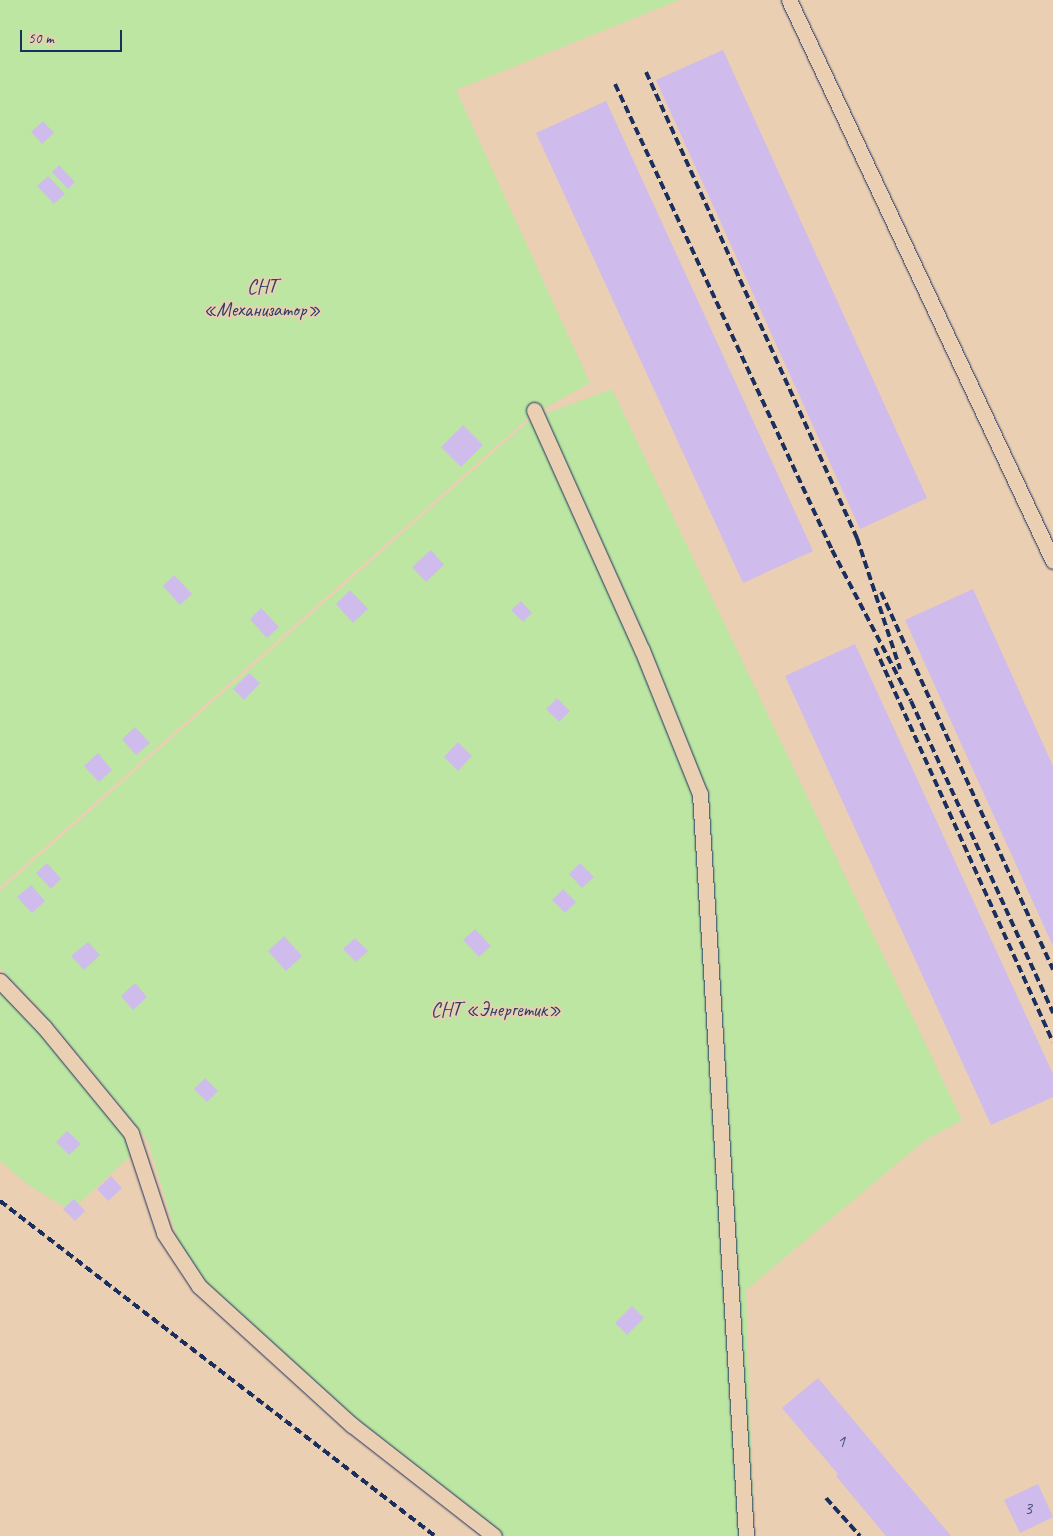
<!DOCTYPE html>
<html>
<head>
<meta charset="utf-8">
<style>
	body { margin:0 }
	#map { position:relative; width:1053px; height:1536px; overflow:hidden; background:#ebcfb2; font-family:Caveat,sans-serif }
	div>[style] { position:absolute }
	.green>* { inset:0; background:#bce6a2 }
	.building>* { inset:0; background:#cfbbec }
	.roads { filter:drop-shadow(0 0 1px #1b2f5e) drop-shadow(0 0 1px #1b2f5e) }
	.minor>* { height:15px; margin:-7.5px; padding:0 7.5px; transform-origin:7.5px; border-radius:7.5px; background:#ebcfb2 }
	.rail>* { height:4px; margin-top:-2px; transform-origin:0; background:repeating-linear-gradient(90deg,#1b2f5e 0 8px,transparent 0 12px) }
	span { translate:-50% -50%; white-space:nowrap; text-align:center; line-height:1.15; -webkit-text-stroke:4px #ebcfb2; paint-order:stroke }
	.number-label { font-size:18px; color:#485282 }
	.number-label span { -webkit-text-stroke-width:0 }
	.park-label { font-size:20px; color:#2b4165 }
	.scale { position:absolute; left:20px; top:30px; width:102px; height:22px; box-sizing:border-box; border:2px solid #1b2f5e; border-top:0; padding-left:6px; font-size:15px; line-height:18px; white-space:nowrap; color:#1b2f5e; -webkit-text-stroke:4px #ebcfb2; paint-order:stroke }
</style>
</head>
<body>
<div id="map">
	<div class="green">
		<div style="clip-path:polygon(0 0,679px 0,456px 90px,590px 383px,529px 417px,0 887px)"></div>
		<div style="clip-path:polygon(evenodd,612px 389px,962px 1120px,924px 1141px,746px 1290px,754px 1529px,746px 1536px,486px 1536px,192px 1287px,148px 1141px,139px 1130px,132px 1133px,144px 1143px,71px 1211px,30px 1186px,0 1161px,0 974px,39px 1014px,44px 1025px,42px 1011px,0 968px,0 891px,531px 419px,612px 389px,53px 1024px,132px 1121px,131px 1131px,49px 1025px,53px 1024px)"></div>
	</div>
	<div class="building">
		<div style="clip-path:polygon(723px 50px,927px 498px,860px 529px,656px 80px)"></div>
		<div style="clip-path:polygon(606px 101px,813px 551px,743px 583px,536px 133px)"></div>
		<div style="clip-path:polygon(43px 121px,54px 133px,42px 144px,31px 132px)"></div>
		<div style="clip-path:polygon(59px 165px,75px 182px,68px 189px,52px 172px)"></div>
		<div style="clip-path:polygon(48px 176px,65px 194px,54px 204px,37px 186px)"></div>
		<div style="clip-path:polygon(463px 425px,483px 445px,461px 467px,441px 447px)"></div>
		<div style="clip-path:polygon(431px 550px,444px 565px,426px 582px,412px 567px)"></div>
		<div style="clip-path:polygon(174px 575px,192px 594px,180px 605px,163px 586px)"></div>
		<div style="clip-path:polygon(973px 589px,1053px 766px,1053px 946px,905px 620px)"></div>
		<div style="clip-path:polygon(350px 590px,368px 609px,353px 623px,336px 604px)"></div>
		<div style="clip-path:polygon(521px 601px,532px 613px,523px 622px,511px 610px)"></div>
		<div style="clip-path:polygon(261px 608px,279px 627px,267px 638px,250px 619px)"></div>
		<div style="clip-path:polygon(855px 644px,1053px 1074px,1053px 1097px,991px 1125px,785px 676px)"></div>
		<div style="clip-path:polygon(249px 673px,260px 683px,244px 700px,233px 689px)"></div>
		<div style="clip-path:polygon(557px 698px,570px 711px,559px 722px,546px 709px)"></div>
		<div style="clip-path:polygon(135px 727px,150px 743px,136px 755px,122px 739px)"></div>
		<div style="clip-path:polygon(458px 742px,472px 756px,458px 771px,444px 757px)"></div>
		<div style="clip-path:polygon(98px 753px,112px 770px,99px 782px,84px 766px)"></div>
		<div style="clip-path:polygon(47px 863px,61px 879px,51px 889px,36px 873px)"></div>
		<div style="clip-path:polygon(580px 863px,594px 877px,582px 888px,569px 874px)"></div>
		<div style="clip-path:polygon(31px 885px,45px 901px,32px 913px,17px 897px)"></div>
		<div style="clip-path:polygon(563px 889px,576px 902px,565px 913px,552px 900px)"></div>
		<div style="clip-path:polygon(475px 929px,491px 946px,479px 957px,463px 940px)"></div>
		<div style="clip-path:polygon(284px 936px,302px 956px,286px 971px,268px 951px)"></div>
		<div style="clip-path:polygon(355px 938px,368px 951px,356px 962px,343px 949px)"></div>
		<div style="clip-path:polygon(88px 942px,100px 955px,84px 970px,71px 956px)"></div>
		<div style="clip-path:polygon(135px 983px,147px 997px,133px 1010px,121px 996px)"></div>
		<div style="clip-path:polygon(205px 1078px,218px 1091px,207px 1102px,194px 1089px)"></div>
		<div style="clip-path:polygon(67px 1131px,81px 1144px,69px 1155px,56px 1142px)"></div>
		<div style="clip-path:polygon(111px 1176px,122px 1188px,108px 1201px,97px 1189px)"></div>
		<div style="clip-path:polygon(74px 1199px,85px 1211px,75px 1221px,63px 1209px)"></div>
		<div style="clip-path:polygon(632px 1306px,644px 1318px,627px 1335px,615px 1323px)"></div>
		<div style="clip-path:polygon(818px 1378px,951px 1536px,886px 1536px,836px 1476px,838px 1474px,782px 1408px)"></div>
		<div style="clip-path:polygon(1038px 1484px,1053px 1517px,1020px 1533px,1004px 1500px)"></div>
	</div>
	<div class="roads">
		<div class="minor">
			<div style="left:789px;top:0;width:620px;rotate:64.8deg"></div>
			<div style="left:534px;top:410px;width:263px;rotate:65.8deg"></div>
			<div style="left:642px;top:650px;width:155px;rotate:68.1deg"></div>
			<div style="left:700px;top:794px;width:743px;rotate:86.45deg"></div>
			<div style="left:0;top:981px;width:64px;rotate:46.3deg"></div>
			<div style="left:44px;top:1027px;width:137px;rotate:50.6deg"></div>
			<div style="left:131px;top:1133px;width:105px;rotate:71.7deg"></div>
			<div style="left:164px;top:1233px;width:64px;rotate:56.6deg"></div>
			<div style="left:199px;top:1286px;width:207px;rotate:42.3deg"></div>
			<div style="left:352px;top:1425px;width:180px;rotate:38deg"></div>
		</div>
	</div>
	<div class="rail">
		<div style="left:646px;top:72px;width:512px;rotate:65.64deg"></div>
		<div style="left:857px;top:538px;width:138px;rotate:71.8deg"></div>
		<div style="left:615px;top:84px;width:514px;rotate:65.03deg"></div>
		<div style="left:832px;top:550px;width:170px;rotate:62.4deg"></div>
		<div style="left:911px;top:701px;width:343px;rotate:65.5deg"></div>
		<div style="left:881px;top:592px;width:415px;rotate:65.5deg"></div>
		<div style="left:875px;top:648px;width:432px;rotate:65.7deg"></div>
		<div style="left:0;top:1201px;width:549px;rotate:37.6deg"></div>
		<div style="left:826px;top:1498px;width:51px;rotate:48.2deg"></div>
	</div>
	<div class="number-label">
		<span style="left:841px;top:1441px">1</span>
		<span style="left:1028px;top:1508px">3</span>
	</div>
	<div class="park-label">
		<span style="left:262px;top:298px">СНТ<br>«Механизатор»</span>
		<span style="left:496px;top:1009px">СНТ «Энергетик»</span>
	</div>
	<div class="scale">50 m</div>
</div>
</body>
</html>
